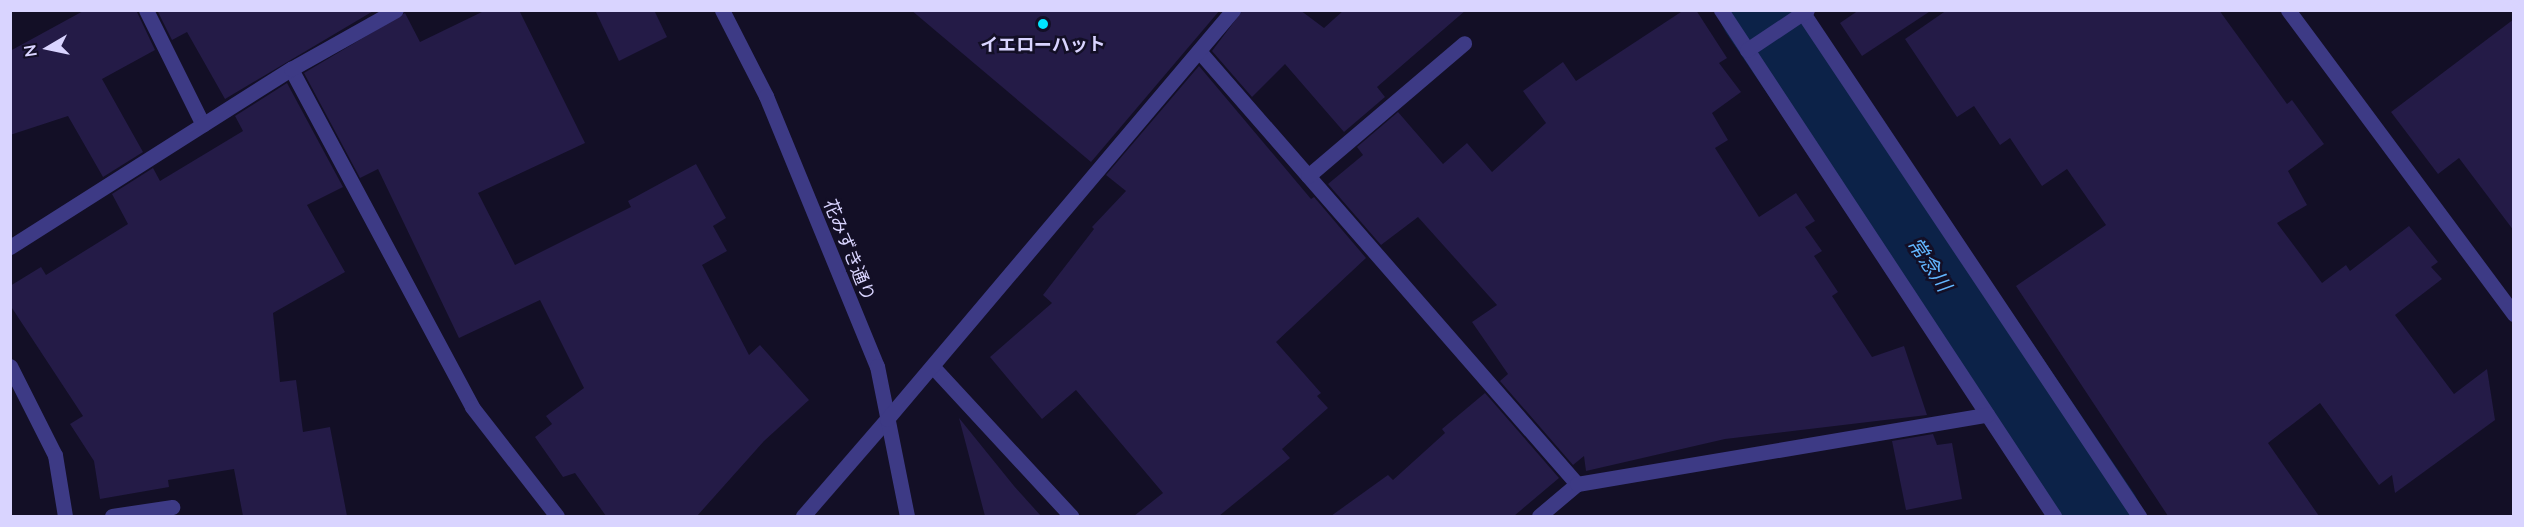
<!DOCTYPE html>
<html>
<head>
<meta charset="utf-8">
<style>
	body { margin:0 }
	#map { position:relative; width:2524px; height:527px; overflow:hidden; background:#130f26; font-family:Lato,"Noto Sans JP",sans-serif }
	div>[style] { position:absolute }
	.river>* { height:80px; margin:-40px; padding:0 40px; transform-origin:40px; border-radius:40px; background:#0c2248 }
	.building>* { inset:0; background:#241b47 }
	.minor>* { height:15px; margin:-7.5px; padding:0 7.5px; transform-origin:7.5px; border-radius:7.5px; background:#3d3a85 }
	.tertiary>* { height:15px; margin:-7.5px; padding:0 7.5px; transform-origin:7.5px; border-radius:7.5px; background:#3d3a85 }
	.dots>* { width:16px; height:16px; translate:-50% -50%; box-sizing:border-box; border:3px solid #130f26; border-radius:50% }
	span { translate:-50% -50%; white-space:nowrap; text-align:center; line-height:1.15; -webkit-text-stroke:5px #130f26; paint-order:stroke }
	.poi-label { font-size:18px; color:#d9d4ff; font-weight:700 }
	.street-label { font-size:18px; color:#d9d4ff }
	.water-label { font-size:20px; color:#62b6ff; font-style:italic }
	.frame { position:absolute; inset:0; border:12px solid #d9d4ff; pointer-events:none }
	.north { position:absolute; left:18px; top:18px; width:60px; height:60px; -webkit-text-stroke:4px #130f26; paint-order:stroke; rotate:261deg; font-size:16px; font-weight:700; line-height:24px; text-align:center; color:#d9d4ff }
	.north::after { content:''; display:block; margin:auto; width:21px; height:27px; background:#d9d4ff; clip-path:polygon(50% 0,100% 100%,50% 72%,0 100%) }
</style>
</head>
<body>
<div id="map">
	<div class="river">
		<div style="left:1759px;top:10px;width:611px;rotate:55.95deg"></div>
	</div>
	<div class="building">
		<div style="clip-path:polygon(85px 10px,136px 10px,155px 50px,102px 79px,143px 152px,103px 177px,68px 116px,10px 135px,10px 51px)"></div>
		<div style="clip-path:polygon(157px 10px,375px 10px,225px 99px,187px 32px,172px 40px)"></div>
		<div style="clip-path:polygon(486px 10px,519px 10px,585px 143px,478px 193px,515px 265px,631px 207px,628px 201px,696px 164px,726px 218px,713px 226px,727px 251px,702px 265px,749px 355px,760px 345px,809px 400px,764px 441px,697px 516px,606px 516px,575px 473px,563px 477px,535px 437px,552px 424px,546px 416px,584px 388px,540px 300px,459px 338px,378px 169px,360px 178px,304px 73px,405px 13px,420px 42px)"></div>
		<div style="clip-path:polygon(595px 10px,654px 10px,667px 37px,619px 61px)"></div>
		<div style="clip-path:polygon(911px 10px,1220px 10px,1091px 162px)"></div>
		<div style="clip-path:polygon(1243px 10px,1300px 10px,1324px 28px,1344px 10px,1466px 10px,1377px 87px,1385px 97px,1344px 132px,1285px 64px,1252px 97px,1212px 51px)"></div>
		<div style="clip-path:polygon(1684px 10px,1696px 10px,1727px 58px,1719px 63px,1741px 92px,1712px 113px,1728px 140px,1715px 148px,1759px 217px,1796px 193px,1815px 221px,1805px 227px,1822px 251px,1814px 256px,1838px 292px,1832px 296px,1872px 357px,1904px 346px,1927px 415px,1725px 439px,1586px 471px,1584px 456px,1573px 465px,1500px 381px,1508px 374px,1472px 322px,1497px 305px,1418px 217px,1381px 245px,1328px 184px,1363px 155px,1357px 147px,1398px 112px,1443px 164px,1467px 143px,1492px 172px,1546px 123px,1523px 91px,1563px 62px,1576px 81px)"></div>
		<div style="clip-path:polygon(1859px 10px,1932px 10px,1862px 56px,1840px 23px)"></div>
		<div style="clip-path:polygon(1947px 10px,2219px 10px,2287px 104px,2292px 100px,2324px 144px,2288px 171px,2307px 205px,2277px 223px,2322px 283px,2346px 265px,2350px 271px,2409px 226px,2438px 262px,2431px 267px,2442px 279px,2395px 315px,2454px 394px,2487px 369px,2495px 420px,2395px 493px,2392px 475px,2379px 485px,2320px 403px,2268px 443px,2319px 516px,2168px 516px,2016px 286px,2106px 225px,2067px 169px,2042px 186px,2010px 138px,2000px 145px,1974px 106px,1957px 117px,1905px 39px)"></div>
		<div style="clip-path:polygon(2514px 19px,2514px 231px,2459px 158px,2438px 174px,2391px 112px)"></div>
		<div style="clip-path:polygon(1199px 66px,1311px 199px,1314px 197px,1366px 258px,1276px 342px,1321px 393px,1317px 396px,1328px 408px,1282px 449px,1290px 458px,1219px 516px,1134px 516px,1163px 493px,1076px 390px,1042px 419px,990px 357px,1052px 303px,1043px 295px,1094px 229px,1092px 227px,1126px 191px,1106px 175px)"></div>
		<div style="clip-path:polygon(287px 83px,343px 187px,307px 205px,345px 272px,273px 313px,280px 382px,296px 380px,303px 432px,330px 427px,347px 516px,243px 516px,234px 469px,168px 480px,169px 487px,100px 499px,94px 461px,70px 424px,83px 416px,10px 305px,10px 286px,41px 267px,46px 275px,128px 224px,112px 194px,153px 168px,160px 181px,243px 131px,235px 116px)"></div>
		<div style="clip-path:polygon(1485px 393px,1559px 478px,1514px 516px,1331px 516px,1388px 475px,1393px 480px,1445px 433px,1442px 429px)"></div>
		<div style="clip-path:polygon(959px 418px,1014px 486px,1041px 516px,985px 516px)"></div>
		<div style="clip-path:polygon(1933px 434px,1937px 445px,1952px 443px,1962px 499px,1906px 510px,1892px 441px)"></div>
	</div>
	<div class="minor">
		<div style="left:146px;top:10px;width:128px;rotate:63.6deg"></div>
		<div style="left:1721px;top:10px;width:606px;rotate:56.65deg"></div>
		<div style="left:1801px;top:10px;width:609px;rotate:56.26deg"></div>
		<div style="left:2288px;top:10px;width:379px;rotate:53.4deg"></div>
		<div style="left:1747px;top:50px;width:72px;rotate:-33.7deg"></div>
		<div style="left:1199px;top:51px;width:575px;rotate:48.88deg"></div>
		<div style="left:291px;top:69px;width:383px;rotate:61.8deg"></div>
		<div style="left:472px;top:407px;width:138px;rotate:52.1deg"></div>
		<div style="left:1308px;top:176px;width:205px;rotate:-40.4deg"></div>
		<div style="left:10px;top:247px;width:333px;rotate:-32.4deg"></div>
		<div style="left:291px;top:69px;width:120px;rotate:-29.3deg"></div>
		<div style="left:10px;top:366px;width:100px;rotate:63.2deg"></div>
		<div style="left:55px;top:455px;width:62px;rotate:80.7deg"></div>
		<div style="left:112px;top:516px;width:61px;rotate:-8.5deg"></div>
		<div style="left:803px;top:516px;width:128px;rotate:-49.1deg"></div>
		<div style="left:1539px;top:516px;width:50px;rotate:-40.1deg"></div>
		<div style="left:1577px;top:484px;width:416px;rotate:-9.6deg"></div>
	</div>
	<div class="tertiary">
		<div style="left:722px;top:10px;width:97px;rotate:62.9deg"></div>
		<div style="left:766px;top:96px;width:292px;rotate:67.7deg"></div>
		<div style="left:877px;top:366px;width:153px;rotate:78.7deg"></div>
		<div style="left:934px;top:368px;width:202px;rotate:47.2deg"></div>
		<div style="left:887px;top:419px;width:536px;rotate:-49.77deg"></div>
	</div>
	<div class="dots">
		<div style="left:1043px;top:24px;background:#00e5ff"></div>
	</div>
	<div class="poi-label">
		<span style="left:1043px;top:44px">イエローハット</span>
	</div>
	<div class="street-label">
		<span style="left:850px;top:250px;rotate:68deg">花みずき通り</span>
	</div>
	<div class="water-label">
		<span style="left:1930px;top:264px;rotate:56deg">常念川</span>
	</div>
	<div class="frame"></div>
	<div class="north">N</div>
</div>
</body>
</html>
